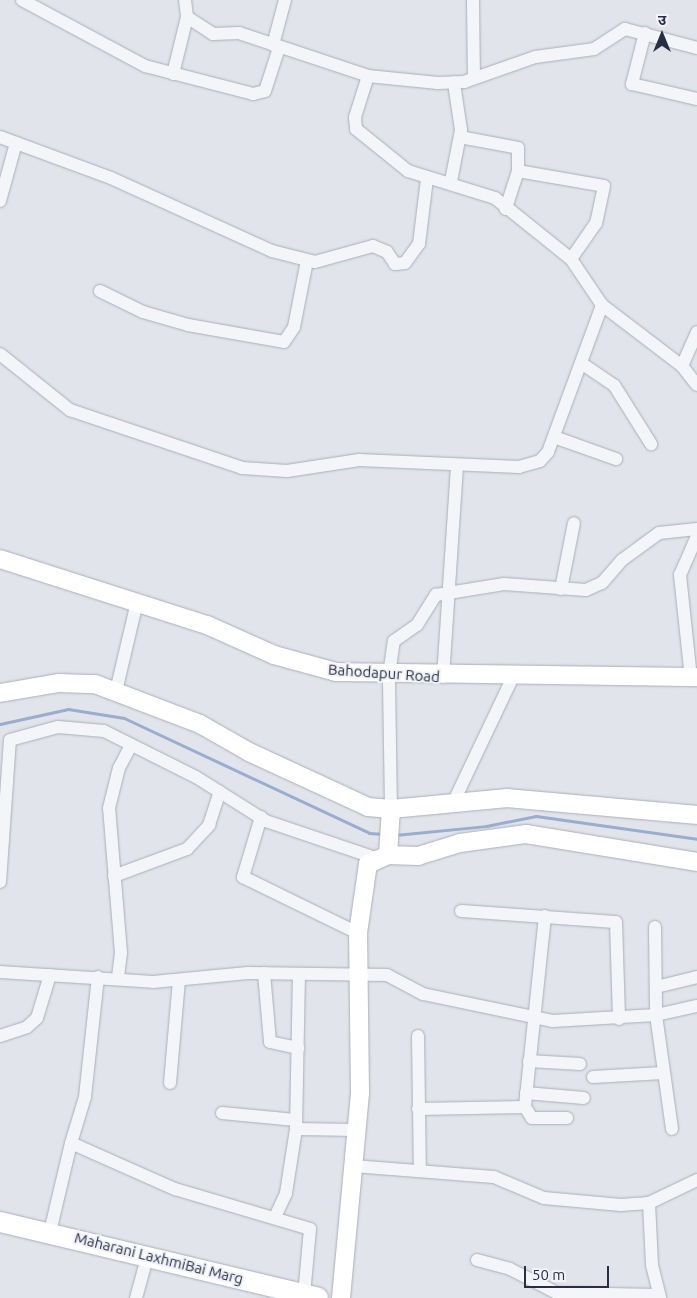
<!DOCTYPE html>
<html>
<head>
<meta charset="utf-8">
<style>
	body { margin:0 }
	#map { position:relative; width:697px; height:1298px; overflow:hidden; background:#e1e4eb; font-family:Ubuntu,"Noto Sans Devanagari",sans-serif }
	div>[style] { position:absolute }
	.stream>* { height:3px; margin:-1.5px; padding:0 1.5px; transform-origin:1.5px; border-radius:1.5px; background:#99adce }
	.roads { filter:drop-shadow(0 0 1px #a9aeb9) drop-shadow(0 0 1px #a9aeb9) }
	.street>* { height:12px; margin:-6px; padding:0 6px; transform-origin:6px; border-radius:6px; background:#f4f5f9 }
	.secondary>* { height:18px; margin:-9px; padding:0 9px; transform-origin:9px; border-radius:9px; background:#fff }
	.primary>* { height:20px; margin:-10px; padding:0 10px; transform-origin:10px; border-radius:10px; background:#fff }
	span { translate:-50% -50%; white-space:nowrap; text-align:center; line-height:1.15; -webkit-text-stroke:4px #f1f3f8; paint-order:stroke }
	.street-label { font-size:15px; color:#272f44 }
	.north { position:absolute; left:637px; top:10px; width:50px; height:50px; -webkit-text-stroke:4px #f1f3f8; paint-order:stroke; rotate:0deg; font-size:14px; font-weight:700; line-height:20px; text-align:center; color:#272f44 }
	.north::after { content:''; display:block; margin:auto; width:18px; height:22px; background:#272f44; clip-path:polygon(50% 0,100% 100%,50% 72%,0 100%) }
	.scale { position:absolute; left:524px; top:1266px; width:85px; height:22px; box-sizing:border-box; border:2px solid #272f44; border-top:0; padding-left:6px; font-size:15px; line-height:18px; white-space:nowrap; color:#272f44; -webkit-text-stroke:4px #f1f3f8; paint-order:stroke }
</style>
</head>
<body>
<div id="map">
	<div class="stream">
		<div style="left:0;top:724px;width:70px;rotate:-12.4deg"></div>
		<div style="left:68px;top:709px;width:57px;rotate:9.1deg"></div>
		<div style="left:124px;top:718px;width:271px;rotate:25.1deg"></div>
		<div style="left:369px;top:833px;width:15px;rotate:4deg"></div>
		<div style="left:395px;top:835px;width:91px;rotate:-5.6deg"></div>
		<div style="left:486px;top:826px;width:51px;rotate:-11.3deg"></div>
		<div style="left:536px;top:816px;width:163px;rotate:8.1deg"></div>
	</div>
	<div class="roads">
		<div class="street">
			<div style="left:22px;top:0;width:140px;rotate:28.2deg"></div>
			<div style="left:145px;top:66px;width:112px;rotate:14.5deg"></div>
			<div style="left:253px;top:94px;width:12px;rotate:-14deg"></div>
			<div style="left:265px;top:91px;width:45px;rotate:-72deg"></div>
			<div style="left:185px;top:0;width:17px;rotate:83deg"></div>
			<div style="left:187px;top:17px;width:31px;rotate:33deg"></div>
			<div style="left:213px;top:34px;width:26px;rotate:-2deg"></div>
			<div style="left:239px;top:33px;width:136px;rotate:18.4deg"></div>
			<div style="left:368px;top:76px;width:70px;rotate:5.7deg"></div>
			<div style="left:438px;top:83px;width:26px;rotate:-2deg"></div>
			<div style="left:464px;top:82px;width:75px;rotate:-19.4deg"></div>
			<div style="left:535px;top:57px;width:60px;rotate:-7.7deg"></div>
			<div style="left:594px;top:49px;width:37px;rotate:-33deg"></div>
			<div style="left:625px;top:29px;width:74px;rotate:14.8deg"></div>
			<div style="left:473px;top:0;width:78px;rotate:89.3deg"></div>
			<div style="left:645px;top:33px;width:53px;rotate:104.3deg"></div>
			<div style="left:632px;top:84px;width:67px;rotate:13deg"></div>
			<div style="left:273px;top:45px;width:47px;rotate:-75.1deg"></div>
			<div style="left:173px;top:74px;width:59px;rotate:-76.2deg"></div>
			<div style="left:368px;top:76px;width:43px;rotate:107.6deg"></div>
			<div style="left:355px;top:117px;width:12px;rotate:85deg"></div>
			<div style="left:356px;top:129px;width:67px;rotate:38.9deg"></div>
			<div style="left:408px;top:171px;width:91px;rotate:17.2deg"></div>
			<div style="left:495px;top:198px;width:97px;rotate:38.8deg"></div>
			<div style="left:571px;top:259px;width:55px;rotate:56deg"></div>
			<div style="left:602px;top:305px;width:101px;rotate:37.3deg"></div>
			<div style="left:682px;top:366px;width:24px;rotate:52deg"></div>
			<div style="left:0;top:137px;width:118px;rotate:20.3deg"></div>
			<div style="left:111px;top:178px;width:177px;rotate:24.4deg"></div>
			<div style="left:272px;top:251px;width:44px;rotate:14.3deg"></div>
			<div style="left:315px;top:262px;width:60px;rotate:-15.4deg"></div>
			<div style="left:373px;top:246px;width:15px;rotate:23deg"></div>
			<div style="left:387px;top:252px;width:14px;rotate:56deg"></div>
			<div style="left:395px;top:264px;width:10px;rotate:-6deg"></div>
			<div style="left:405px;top:263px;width:24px;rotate:-54deg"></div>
			<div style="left:419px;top:244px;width:65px;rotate:-83deg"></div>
			<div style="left:460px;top:137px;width:59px;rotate:10.7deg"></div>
			<div style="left:518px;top:148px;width:23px;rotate:90deg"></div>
			<div style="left:518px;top:171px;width:40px;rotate:108deg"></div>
			<div style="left:518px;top:171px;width:87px;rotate:9.9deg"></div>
			<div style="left:604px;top:186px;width:38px;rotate:102deg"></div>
			<div style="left:596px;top:223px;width:44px;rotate:124.8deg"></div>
			<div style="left:451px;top:181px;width:52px;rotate:-78.9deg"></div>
			<div style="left:461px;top:130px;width:48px;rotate:-98.5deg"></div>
			<div style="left:0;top:201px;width:60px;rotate:-74.6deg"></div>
			<div style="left:100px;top:291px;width:48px;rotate:26deg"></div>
			<div style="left:143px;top:312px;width:47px;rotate:16.1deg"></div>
			<div style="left:188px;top:325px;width:97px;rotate:10deg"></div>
			<div style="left:284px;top:342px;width:18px;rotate:-56deg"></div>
			<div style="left:294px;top:327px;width:67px;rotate:-78.9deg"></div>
			<div style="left:0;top:354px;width:90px;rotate:38.7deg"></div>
			<div style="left:70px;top:410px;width:182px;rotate:18.6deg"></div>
			<div style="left:242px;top:468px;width:45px;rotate:3.8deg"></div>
			<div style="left:287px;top:471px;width:73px;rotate:-8.7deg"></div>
			<div style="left:359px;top:460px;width:160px;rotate:2.5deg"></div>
			<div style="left:519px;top:467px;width:22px;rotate:-16deg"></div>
			<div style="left:540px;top:461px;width:12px;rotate:-48deg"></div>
			<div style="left:548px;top:452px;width:157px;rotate:-69.8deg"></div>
			<div style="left:581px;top:363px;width:40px;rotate:34deg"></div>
			<div style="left:614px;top:385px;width:70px;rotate:57.9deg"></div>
			<div style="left:682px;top:366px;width:37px;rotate:-66deg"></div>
			<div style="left:554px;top:437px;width:66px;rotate:19.5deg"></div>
			<div style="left:561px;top:589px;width:67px;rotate:-78.9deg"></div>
			<div style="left:443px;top:677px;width:210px;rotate:-86.2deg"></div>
			<div style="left:691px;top:678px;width:104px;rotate:-96.1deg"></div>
			<div style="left:680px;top:575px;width:43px;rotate:-66.4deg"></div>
			<div style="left:116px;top:691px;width:91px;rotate:-76.7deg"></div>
			<div style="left:454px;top:801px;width:137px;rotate:-64.6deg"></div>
			<div style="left:391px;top:809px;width:134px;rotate:-90.9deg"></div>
			<div style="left:389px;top:675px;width:34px;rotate:-82deg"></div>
			<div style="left:394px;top:641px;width:28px;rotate:-35deg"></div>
			<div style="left:417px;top:625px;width:36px;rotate:-58deg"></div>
			<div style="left:436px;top:595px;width:69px;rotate:-9.2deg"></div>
			<div style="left:504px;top:584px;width:82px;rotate:4.2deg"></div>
			<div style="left:586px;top:590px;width:17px;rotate:-24deg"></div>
			<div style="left:602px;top:583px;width:30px;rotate:-49deg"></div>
			<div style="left:622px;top:560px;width:46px;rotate:-36.1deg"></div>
			<div style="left:659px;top:533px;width:38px;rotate:-6deg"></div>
			<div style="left:261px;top:817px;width:63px;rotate:106.7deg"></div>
			<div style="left:243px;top:877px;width:128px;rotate:26deg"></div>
			<div style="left:114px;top:876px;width:78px;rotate:-20.3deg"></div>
			<div style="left:187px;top:849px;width:33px;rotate:-47deg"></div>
			<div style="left:209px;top:825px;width:35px;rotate:-72deg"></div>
			<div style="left:0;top:882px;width:142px;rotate:-86deg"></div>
			<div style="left:10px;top:740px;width:50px;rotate:-15.2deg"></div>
			<div style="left:58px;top:727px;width:46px;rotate:5deg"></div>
			<div style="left:104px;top:731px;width:103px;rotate:26.6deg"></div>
			<div style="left:196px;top:777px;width:83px;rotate:32.2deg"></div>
			<div style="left:266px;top:821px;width:115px;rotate:18.7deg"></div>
			<div style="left:461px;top:911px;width:155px;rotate:4.1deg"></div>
			<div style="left:616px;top:922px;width:97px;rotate:88.2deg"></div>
			<div style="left:545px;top:916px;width:192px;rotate:96deg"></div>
			<div style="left:525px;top:1107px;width:13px;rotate:58deg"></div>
			<div style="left:532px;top:1118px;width:35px"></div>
			<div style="left:655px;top:927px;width:88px;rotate:89.3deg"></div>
			<div style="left:656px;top:1015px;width:115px;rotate:82deg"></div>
			<div style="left:0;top:972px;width:153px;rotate:3.7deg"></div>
			<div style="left:153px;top:982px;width:95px;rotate:-5.4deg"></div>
			<div style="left:248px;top:973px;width:139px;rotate:0.8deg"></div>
			<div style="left:387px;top:975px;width:41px;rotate:27.8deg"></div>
			<div style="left:423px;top:994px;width:132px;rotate:11.8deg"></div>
			<div style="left:552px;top:1021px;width:104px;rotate:-3.3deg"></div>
			<div style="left:656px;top:1015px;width:42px;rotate:-12.4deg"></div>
			<div style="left:264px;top:973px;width:69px;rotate:85deg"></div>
			<div style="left:270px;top:1042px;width:29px;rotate:12deg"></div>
			<div style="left:98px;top:977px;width:121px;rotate:96.2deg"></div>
			<div style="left:85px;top:1097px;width:48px;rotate:106.9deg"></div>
			<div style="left:71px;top:1143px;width:114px;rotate:23.9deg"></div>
			<div style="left:175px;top:1189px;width:141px;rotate:16.5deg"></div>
			<div style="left:310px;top:1229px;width:66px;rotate:95.2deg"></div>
			<div style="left:118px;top:977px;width:24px;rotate:-83deg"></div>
			<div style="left:121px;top:953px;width:145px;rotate:-94.7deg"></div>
			<div style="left:109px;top:808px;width:41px;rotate:-76deg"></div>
			<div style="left:119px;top:768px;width:26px;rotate:-62deg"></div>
			<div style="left:656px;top:987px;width:42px;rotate:-13.7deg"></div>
			<div style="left:0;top:1036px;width:28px;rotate:-18deg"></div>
			<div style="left:27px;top:1027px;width:13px;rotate:-42deg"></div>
			<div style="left:37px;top:1018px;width:45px;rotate:-73.2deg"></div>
			<div style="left:418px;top:1036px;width:135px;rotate:89.2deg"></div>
			<div style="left:529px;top:1061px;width:51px;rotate:3.4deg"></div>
			<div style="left:593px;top:1077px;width:70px;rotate:-3.3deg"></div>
			<div style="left:170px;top:1083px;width:103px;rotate:-85deg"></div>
			<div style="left:526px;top:1093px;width:58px;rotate:4.9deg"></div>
			<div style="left:418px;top:1109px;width:107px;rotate:-1.1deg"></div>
			<div style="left:222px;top:1113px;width:74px;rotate:5.4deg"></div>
			<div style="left:296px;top:1129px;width:61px;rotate:0.9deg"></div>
			<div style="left:353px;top:1166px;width:141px;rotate:4.5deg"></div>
			<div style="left:494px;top:1177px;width:54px;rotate:22.8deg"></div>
			<div style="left:544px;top:1198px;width:77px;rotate:5.2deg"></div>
			<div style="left:621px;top:1205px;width:28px;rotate:-4deg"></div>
			<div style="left:649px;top:1203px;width:53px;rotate:-25.6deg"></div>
			<div style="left:649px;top:1203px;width:62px;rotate:87.2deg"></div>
			<div style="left:652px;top:1265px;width:34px;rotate:76deg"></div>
			<div style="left:275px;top:1217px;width:26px;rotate:-65deg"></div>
			<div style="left:286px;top:1193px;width:65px;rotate:-81.1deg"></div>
			<div style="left:296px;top:1129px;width:155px;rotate:-88.9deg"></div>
			<div style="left:50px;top:1232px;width:91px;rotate:-76.7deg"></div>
			<div style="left:477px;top:1260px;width:34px;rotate:15deg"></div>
			<div style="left:510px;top:1269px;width:53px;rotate:27.1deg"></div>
			<div style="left:557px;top:1293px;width:102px;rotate:1.1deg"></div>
			<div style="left:136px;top:1298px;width:46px;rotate:-74.7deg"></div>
		</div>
		<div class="secondary">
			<div style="left:0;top:559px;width:217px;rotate:17.7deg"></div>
			<div style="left:207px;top:625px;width:73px;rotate:24.1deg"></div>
			<div style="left:274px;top:655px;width:64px;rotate:15.3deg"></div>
			<div style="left:336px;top:672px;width:361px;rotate:0.8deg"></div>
			<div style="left:0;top:693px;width:60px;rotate:-9.6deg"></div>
			<div style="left:59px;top:683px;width:36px;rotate:2deg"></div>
			<div style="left:95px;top:684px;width:112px;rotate:20.9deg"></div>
			<div style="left:200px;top:724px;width:56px;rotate:29.7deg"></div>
			<div style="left:249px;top:752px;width:131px;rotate:24.8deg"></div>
			<div style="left:368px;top:807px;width:23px;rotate:5deg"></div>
			<div style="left:391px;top:809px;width:117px;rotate:-5.4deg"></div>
			<div style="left:507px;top:798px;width:191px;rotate:5.1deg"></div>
			<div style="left:388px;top:855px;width:46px;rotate:-86.3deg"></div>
			<div style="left:341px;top:1298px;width:206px;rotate:-84.7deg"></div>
			<div style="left:360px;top:1093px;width:160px;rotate:-90.7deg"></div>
			<div style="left:358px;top:933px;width:70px;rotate:-81.8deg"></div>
			<div style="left:368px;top:864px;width:22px;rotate:-24deg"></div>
			<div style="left:388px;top:855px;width:30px;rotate:2deg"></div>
			<div style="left:418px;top:856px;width:44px;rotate:-17.2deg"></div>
			<div style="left:460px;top:843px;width:67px;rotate:-7.8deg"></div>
			<div style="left:526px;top:834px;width:173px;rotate:9.3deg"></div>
		</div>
		<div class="primary">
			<div style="left:0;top:1222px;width:327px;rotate:13.4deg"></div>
		</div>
	</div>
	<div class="street-label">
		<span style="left:384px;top:673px;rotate:4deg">Bahodapur Road</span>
		<span style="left:159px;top:1258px;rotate:14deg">Maharani LaxhmiBai Marg</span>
	</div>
	<div class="north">उ</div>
	<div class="scale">50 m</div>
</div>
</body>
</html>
